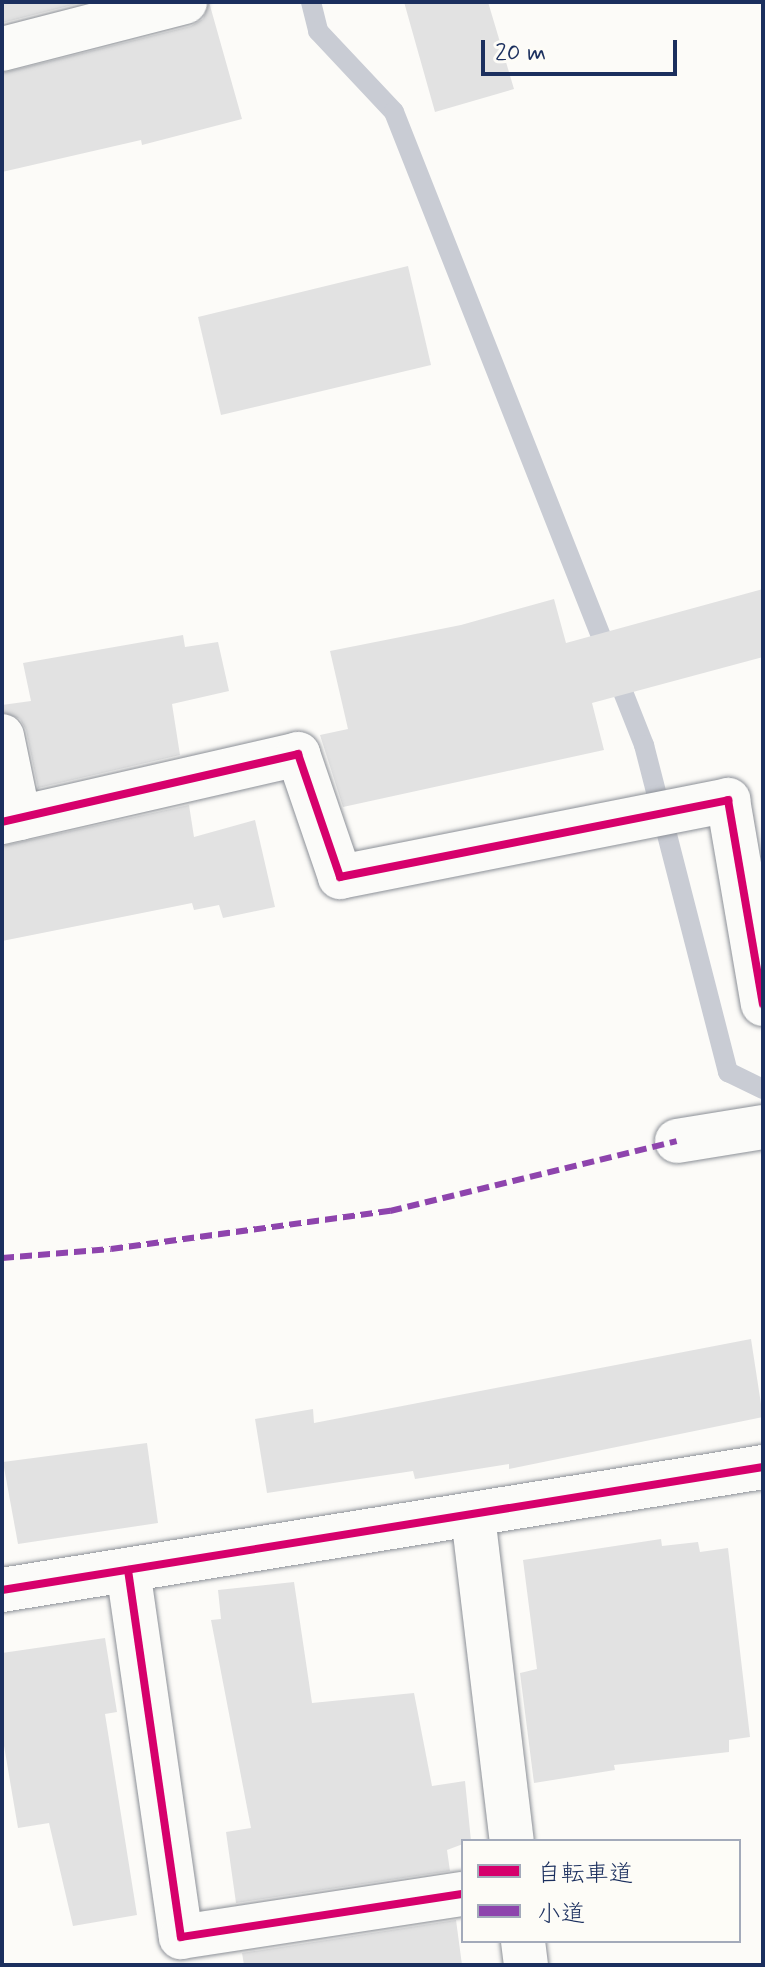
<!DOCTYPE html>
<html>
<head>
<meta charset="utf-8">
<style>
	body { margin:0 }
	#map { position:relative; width:765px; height:1967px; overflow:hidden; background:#fcfbf8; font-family:Mynerve,"Klee One",sans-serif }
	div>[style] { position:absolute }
	.stream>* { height:20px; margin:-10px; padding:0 10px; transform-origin:10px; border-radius:10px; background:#c9ccd4 }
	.building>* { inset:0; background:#e2e2e2 }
	.roads { filter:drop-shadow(0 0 2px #8c9097) drop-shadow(0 0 2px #8c9097) }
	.minor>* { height:44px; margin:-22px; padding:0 22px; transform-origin:22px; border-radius:22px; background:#fbfbf9 }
	.quiet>* { height:6px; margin-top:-3px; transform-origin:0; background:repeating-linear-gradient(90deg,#8e44ad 0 12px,transparent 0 18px) }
	.cycleway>* { height:8px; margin:-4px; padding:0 4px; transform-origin:4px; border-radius:4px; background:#d6006c }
	span { translate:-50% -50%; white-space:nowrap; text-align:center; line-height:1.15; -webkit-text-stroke:6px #fdfcf7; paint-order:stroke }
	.frame { position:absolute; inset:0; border:4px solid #1b2f5e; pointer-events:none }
	.legend { position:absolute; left:461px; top:1839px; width:280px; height:104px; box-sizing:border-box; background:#fdfcf7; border:2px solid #a3aaba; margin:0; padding:10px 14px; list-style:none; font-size:24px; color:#1b2f5e }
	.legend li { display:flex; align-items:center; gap:16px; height:40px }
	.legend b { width:40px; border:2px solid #a3aaba }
	.scale { position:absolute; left:481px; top:40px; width:196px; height:36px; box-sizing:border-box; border:4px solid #1b2f5e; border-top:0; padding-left:10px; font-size:24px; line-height:28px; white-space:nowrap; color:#1b2f5e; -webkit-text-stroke:6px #fdfcf7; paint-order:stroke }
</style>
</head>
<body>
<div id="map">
	<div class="stream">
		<div style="left:311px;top:2px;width:30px;rotate:76deg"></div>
		<div style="left:318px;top:31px;width:111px;rotate:46.8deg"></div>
		<div style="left:394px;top:112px;width:681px;rotate:68.45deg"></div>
		<div style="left:644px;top:745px;width:338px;rotate:75.6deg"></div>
		<div style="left:728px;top:1072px;width:39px;rotate:26deg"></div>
	</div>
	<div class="building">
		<div style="clip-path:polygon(2px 2px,84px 2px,2px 23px)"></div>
		<div style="clip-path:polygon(209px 2px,242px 119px,142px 145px,141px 140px,2px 172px,2px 73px,191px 26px,203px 19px)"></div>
		<div style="clip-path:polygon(404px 2px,488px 2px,514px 89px,435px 112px)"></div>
		<div style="clip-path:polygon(408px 266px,431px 365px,221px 415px,198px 317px)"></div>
		<div style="clip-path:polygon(763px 589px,763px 657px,592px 703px,604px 750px,343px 807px,320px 735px,348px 729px,330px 651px,461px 625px,554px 599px,566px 643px)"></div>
		<div style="clip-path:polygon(183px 635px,185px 647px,218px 642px,229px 691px,172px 704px,180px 755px,38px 788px,26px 730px,20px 719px,2px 712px,2px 705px,31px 701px,23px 663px)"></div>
		<div style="clip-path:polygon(189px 805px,194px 837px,255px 820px,275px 907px,223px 918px,219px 905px,194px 910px,192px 903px,2px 941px,2px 846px)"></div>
		<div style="clip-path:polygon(751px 1339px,763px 1417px,509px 1469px,509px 1464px,415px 1479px,413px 1471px,267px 1493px,255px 1419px,313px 1409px,314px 1423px)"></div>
		<div style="clip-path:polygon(147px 1443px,158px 1523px,18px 1544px,3px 1462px)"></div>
		<div style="clip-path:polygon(661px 1539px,662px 1546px,698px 1542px,700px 1552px,728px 1548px,750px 1737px,729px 1740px,729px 1752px,614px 1765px,615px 1770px,534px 1783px,520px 1673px,537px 1669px,523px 1560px)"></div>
		<div style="clip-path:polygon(294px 1582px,312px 1703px,414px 1693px,432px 1786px,465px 1781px,471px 1841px,447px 1850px,450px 1871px,236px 1903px,226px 1832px,251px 1828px,211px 1620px,221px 1619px,218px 1590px)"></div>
		<div style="clip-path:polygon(105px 1638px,117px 1712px,105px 1714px,137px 1915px,73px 1926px,49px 1823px,18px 1828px,2px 1734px,2px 1653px)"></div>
		<div style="clip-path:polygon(456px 1920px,462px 1965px,244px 1965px,242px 1953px)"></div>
	</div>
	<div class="roads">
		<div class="minor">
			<div style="left:2px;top:49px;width:189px;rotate:-14.4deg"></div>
			<div style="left:2px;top:736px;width:84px;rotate:78.3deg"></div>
			<div style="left:2px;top:822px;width:304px;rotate:-12.9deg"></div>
			<div style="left:298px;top:754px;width:130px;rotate:71.1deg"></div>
			<div style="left:340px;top:877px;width:396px;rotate:-11.2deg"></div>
			<div style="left:728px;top:800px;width:207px;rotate:80.3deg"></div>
			<div style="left:677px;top:1141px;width:87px;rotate:-9.2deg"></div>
			<div style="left:473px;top:1516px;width:327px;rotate:83.2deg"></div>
			<div style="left:128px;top:1570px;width:371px;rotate:81.8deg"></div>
			<div style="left:181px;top:1937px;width:285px;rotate:-8.7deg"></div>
			<div style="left:2px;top:1590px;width:771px;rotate:-9.18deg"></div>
			<div style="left:523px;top:1941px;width:24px;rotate:83deg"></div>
		</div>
	</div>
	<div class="quiet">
		<div style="left:2px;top:1258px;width:109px;rotate:-4.7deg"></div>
		<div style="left:111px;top:1249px;width:282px;rotate:-7.8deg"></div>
		<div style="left:390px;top:1211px;width:295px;rotate:-13.7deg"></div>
	</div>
	<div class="cycleway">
		<div style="left:2px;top:822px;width:304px;rotate:-12.9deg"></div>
		<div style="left:298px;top:754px;width:130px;rotate:71.1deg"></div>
		<div style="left:340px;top:877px;width:396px;rotate:-11.2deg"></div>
		<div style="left:728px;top:800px;width:207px;rotate:80.3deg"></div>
		<div style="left:128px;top:1570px;width:371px;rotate:81.8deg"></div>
		<div style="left:181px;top:1937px;width:285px;rotate:-8.7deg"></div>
		<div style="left:2px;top:1590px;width:771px;rotate:-9.18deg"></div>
	</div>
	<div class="frame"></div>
	<ul class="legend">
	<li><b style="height:10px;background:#d6006c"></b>自転車道</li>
	<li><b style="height:10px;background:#8e44ad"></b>小道</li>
	</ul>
	<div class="scale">20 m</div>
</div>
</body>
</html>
